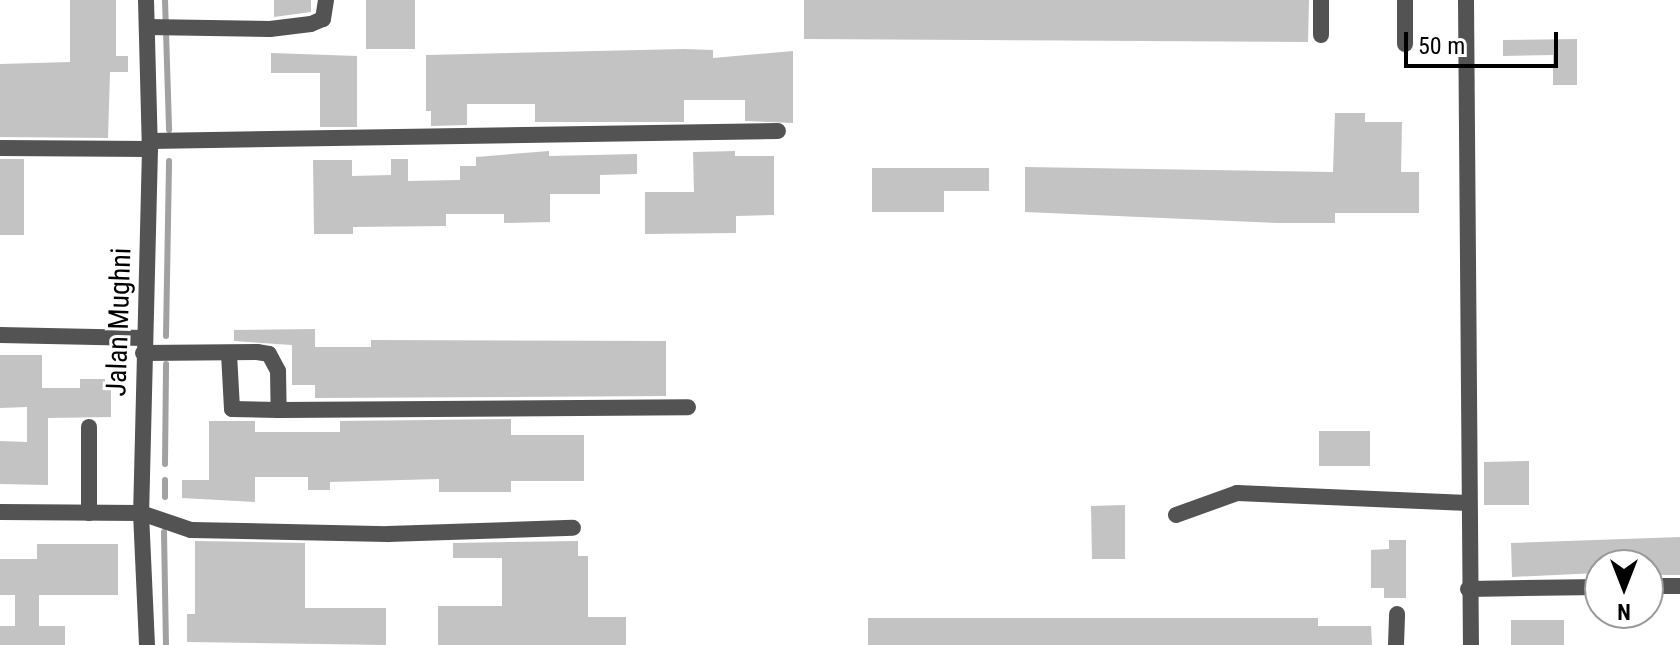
<!DOCTYPE html>
<html>
<head>
<meta charset="utf-8">
<style>
	body { margin:0 }
	#map { position:relative; width:1680px; height:645px; overflow:hidden; background:#fff; font-family:"Roboto Condensed",sans-serif }
	div>[style] { position:absolute }
	.stream>* { height:6px; margin:-3px; padding:0 3px; transform-origin:3px; border-radius:3px; background:#a1a1a1 }
	.building>* { inset:0; background:#c3c3c3 }
	.street>* { height:16px; margin:-8px; padding:0 8px; transform-origin:8px; border-radius:8px; background:#535353 }
	span { translate:-50% -50%; white-space:nowrap; text-align:center; line-height:1.15; -webkit-text-stroke:6px #fff; paint-order:stroke }
	.street-label { font-size:28px; color:#000 }
	.north { position:absolute; left:1584px; top:549px; width:80px; height:80px; box-sizing:border-box; background:#fff; border:2px solid #999; border-radius:50%; rotate:180deg; font-size:22px; font-weight:700; line-height:32px; text-align:center; color:#000 }
	.north::after { content:''; display:block; margin:auto; width:28px; height:36px; background:#000; clip-path:polygon(50% 0,100% 100%,50% 72%,0 100%) }
	.scale { position:absolute; left:1404px; top:32px; width:154px; height:36px; box-sizing:border-box; border:4px solid #000; border-top:0; padding-left:10px; font-size:24px; line-height:28px; white-space:nowrap; color:#000; -webkit-text-stroke:6px #fff; paint-order:stroke }
</style>
</head>
<body>
<div id="map">
	<div class="stream">
		<div style="left:165px;top:0;width:130px;rotate:88.2deg"></div>
		<div style="left:166px;top:336px;width:175px;rotate:-89deg"></div>
		<div style="left:165px;top:464px;width:100px;rotate:-89.4deg"></div>
		<div style="left:165px;top:480px;width:17px;rotate:90deg"></div>
		<div style="left:164px;top:532px;width:113px;rotate:89deg"></div>
	</div>
	<div class="building">
		<div style="clip-path:polygon(70px 0,116px 0,116px 56px,128px 56px,128px 72px,110px 72px,108px 138px,0 137px,0 64px,70px 62px)"></div>
		<div style="clip-path:polygon(274px 0,311px 0,311px 12px,274px 17px)"></div>
		<div style="clip-path:polygon(366px 0,415px 0,415px 49px,366px 49px)"></div>
		<div style="clip-path:polygon(804px 0,1309px 0,1308px 42px,804px 39px)"></div>
		<div style="clip-path:polygon(1577px 39px,1577px 85px,1553px 85px,1553px 55px,1503px 56px,1503px 40px)"></div>
		<div style="clip-path:polygon(684px 49px,713px 50px,713px 58px,793px 51px,793px 123px,745px 121px,745px 100px,684px 100px,684px 122px,535px 122px,535px 104px,467px 104px,467px 125px,431px 126px,431px 111px,426px 111px,426px 55px)"></div>
		<div style="clip-path:polygon(271px 53px,357px 56px,357px 127px,320px 127px,320px 73px,271px 73px)"></div>
		<div style="clip-path:polygon(1335px 113px,1365px 113px,1365px 122px,1402px 122px,1401px 172px,1419px 172px,1419px 213px,1335px 213px,1335px 223px,1278px 223px,1025px 212px,1025px 167px,1333px 172px)"></div>
		<div style="clip-path:polygon(549px 151px,549px 156px,637px 154px,637px 174px,600px 175px,600px 194px,550px 194px,550px 222px,504px 223px,504px 214px,446px 214px,446px 226px,353px 227px,353px 234px,314px 234px,313px 160px,352px 160px,352px 176px,391px 175px,391px 159px,408px 159px,408px 181px,460px 180px,460px 166px,476px 166px,476px 157px)"></div>
		<div style="clip-path:polygon(735px 151px,735px 156px,774px 156px,774px 215px,736px 216px,736px 233px,645px 234px,645px 192px,694px 192px,693px 152px)"></div>
		<div style="clip-path:polygon(0 159px,24px 159px,24px 235px,0 235px)"></div>
		<div style="clip-path:polygon(872px 168px,989px 168px,989px 191px,944px 191px,944px 212px,872px 212px)"></div>
		<div style="clip-path:polygon(315px 329px,315px 347px,371px 347px,371px 340px,666px 341px,666px 396px,315px 398px,315px 385px,292px 385px,292px 345px,234px 341px,234px 330px)"></div>
		<div style="clip-path:polygon(0 355px,42px 355px,42px 388px,80px 388px,80px 379px,105px 379px,105px 387px,111px 387px,111px 417px,48px 418px,48px 485px,0 484px,0 441px,27px 442px,27px 407px,0 408px)"></div>
		<div style="clip-path:polygon(511px 419px,511px 435px,584px 435px,584px 481px,511px 481px,511px 492px,439px 492px,439px 479px,330px 482px,330px 490px,308px 490px,308px 477px,255px 477px,255px 502px,182px 498px,182px 480px,209px 480px,209px 421px,255px 421px,255px 432px,340px 432px,340px 421px)"></div>
		<div style="clip-path:polygon(1319px 431px,1370px 431px,1370px 466px,1319px 466px)"></div>
		<div style="clip-path:polygon(1529px 461px,1529px 505px,1484px 505px,1484px 462px)"></div>
		<div style="clip-path:polygon(1125px 505px,1125px 559px,1092px 559px,1091px 506px)"></div>
		<div style="clip-path:polygon(1680px 537px,1680px 575px,1653px 575px,1652px 565px,1597px 565px,1597px 573px,1512px 577px,1511px 543px)"></div>
		<div style="clip-path:polygon(1389px 540px,1406px 540px,1406px 598px,1384px 598px,1384px 588px,1371px 588px,1371px 550px,1389px 549px)"></div>
		<div style="clip-path:polygon(195px 541px,305px 543px,305px 608px,386px 608px,386px 645px,187px 642px,187px 614px,195px 614px)"></div>
		<div style="clip-path:polygon(578px 541px,578px 556px,588px 556px,588px 617px,626px 617px,626px 645px,438px 645px,438px 606px,502px 606px,502px 558px,453px 558px,453px 543px)"></div>
		<div style="clip-path:polygon(37px 544px,118px 544px,118px 595px,39px 595px,39px 626px,65px 626px,65px 645px,0 645px,0 626px,15px 626px,15px 595px,0 595px,0 559px,37px 559px)"></div>
		<div style="clip-path:polygon(868px 618px,1318px 618px,1318px 626px,1371px 626px,1372px 645px,868px 645px)"></div>
		<div style="clip-path:polygon(1511px 620px,1564px 620px,1564px 645px,1511px 645px)"></div>
	</div>
	<div class="street">
		<div style="left:146px;top:0;width:149px;rotate:88.5deg"></div>
		<div style="left:150px;top:149px;width:364px;rotate:91.4deg"></div>
		<div style="left:141px;top:513px;width:132px;rotate:87.4deg"></div>
		<div style="left:1321px;top:0;width:35px;rotate:90deg"></div>
		<div style="left:1405px;top:0;width:44px;rotate:90deg"></div>
		<div style="left:1466px;top:0;width:645px;rotate:89.56deg"></div>
		<div style="left:147px;top:27px;width:123px;rotate:0.9deg"></div>
		<div style="left:270px;top:29px;width:41px;rotate:-7deg"></div>
		<div style="left:311px;top:24px;width:13px;rotate:-23deg"></div>
		<div style="left:323px;top:19px;width:19px;rotate:-81deg"></div>
		<div style="left:150px;top:141px;width:628px;rotate:-0.91deg"></div>
		<div style="left:0;top:148px;width:150px;rotate:0.4deg"></div>
		<div style="left:0;top:335px;width:144px;rotate:1.2deg"></div>
		<div style="left:143px;top:353px;width:114px;rotate:-0.5deg"></div>
		<div style="left:257px;top:352px;width:12px;rotate:9deg"></div>
		<div style="left:269px;top:354px;width:19px;rotate:62deg"></div>
		<div style="left:278px;top:371px;width:39px;rotate:89deg"></div>
		<div style="left:279px;top:410px;width:47px;rotate:-178.8deg"></div>
		<div style="left:232px;top:409px;width:56px;rotate:-93.1deg"></div>
		<div style="left:279px;top:410px;width:409px;rotate:-0.4deg"></div>
		<div style="left:89px;top:427px;width:86px;rotate:90deg"></div>
		<div style="left:0;top:512px;width:141px;rotate:0.4deg"></div>
		<div style="left:141px;top:513px;width:53px;rotate:18.8deg"></div>
		<div style="left:191px;top:530px;width:197px;rotate:1.2deg"></div>
		<div style="left:388px;top:534px;width:185px;rotate:-1.9deg"></div>
		<div style="left:1176px;top:515px;width:65px;rotate:-19.8deg"></div>
		<div style="left:1237px;top:493px;width:231px;rotate:2.5deg"></div>
		<div style="left:1648px;top:586px;width:32px"></div>
		<div style="left:1468px;top:589px;width:132px;rotate:-0.9deg"></div>
		<div style="left:1396px;top:645px;width:31px;rotate:-88deg"></div>
	</div>
	<div class="street-label">
		<span style="left:119px;top:322px;rotate:-88deg">Jalan Mughni</span>
	</div>
	<div class="north">N</div>
	<div class="scale">50 m</div>
</div>
</body>
</html>
